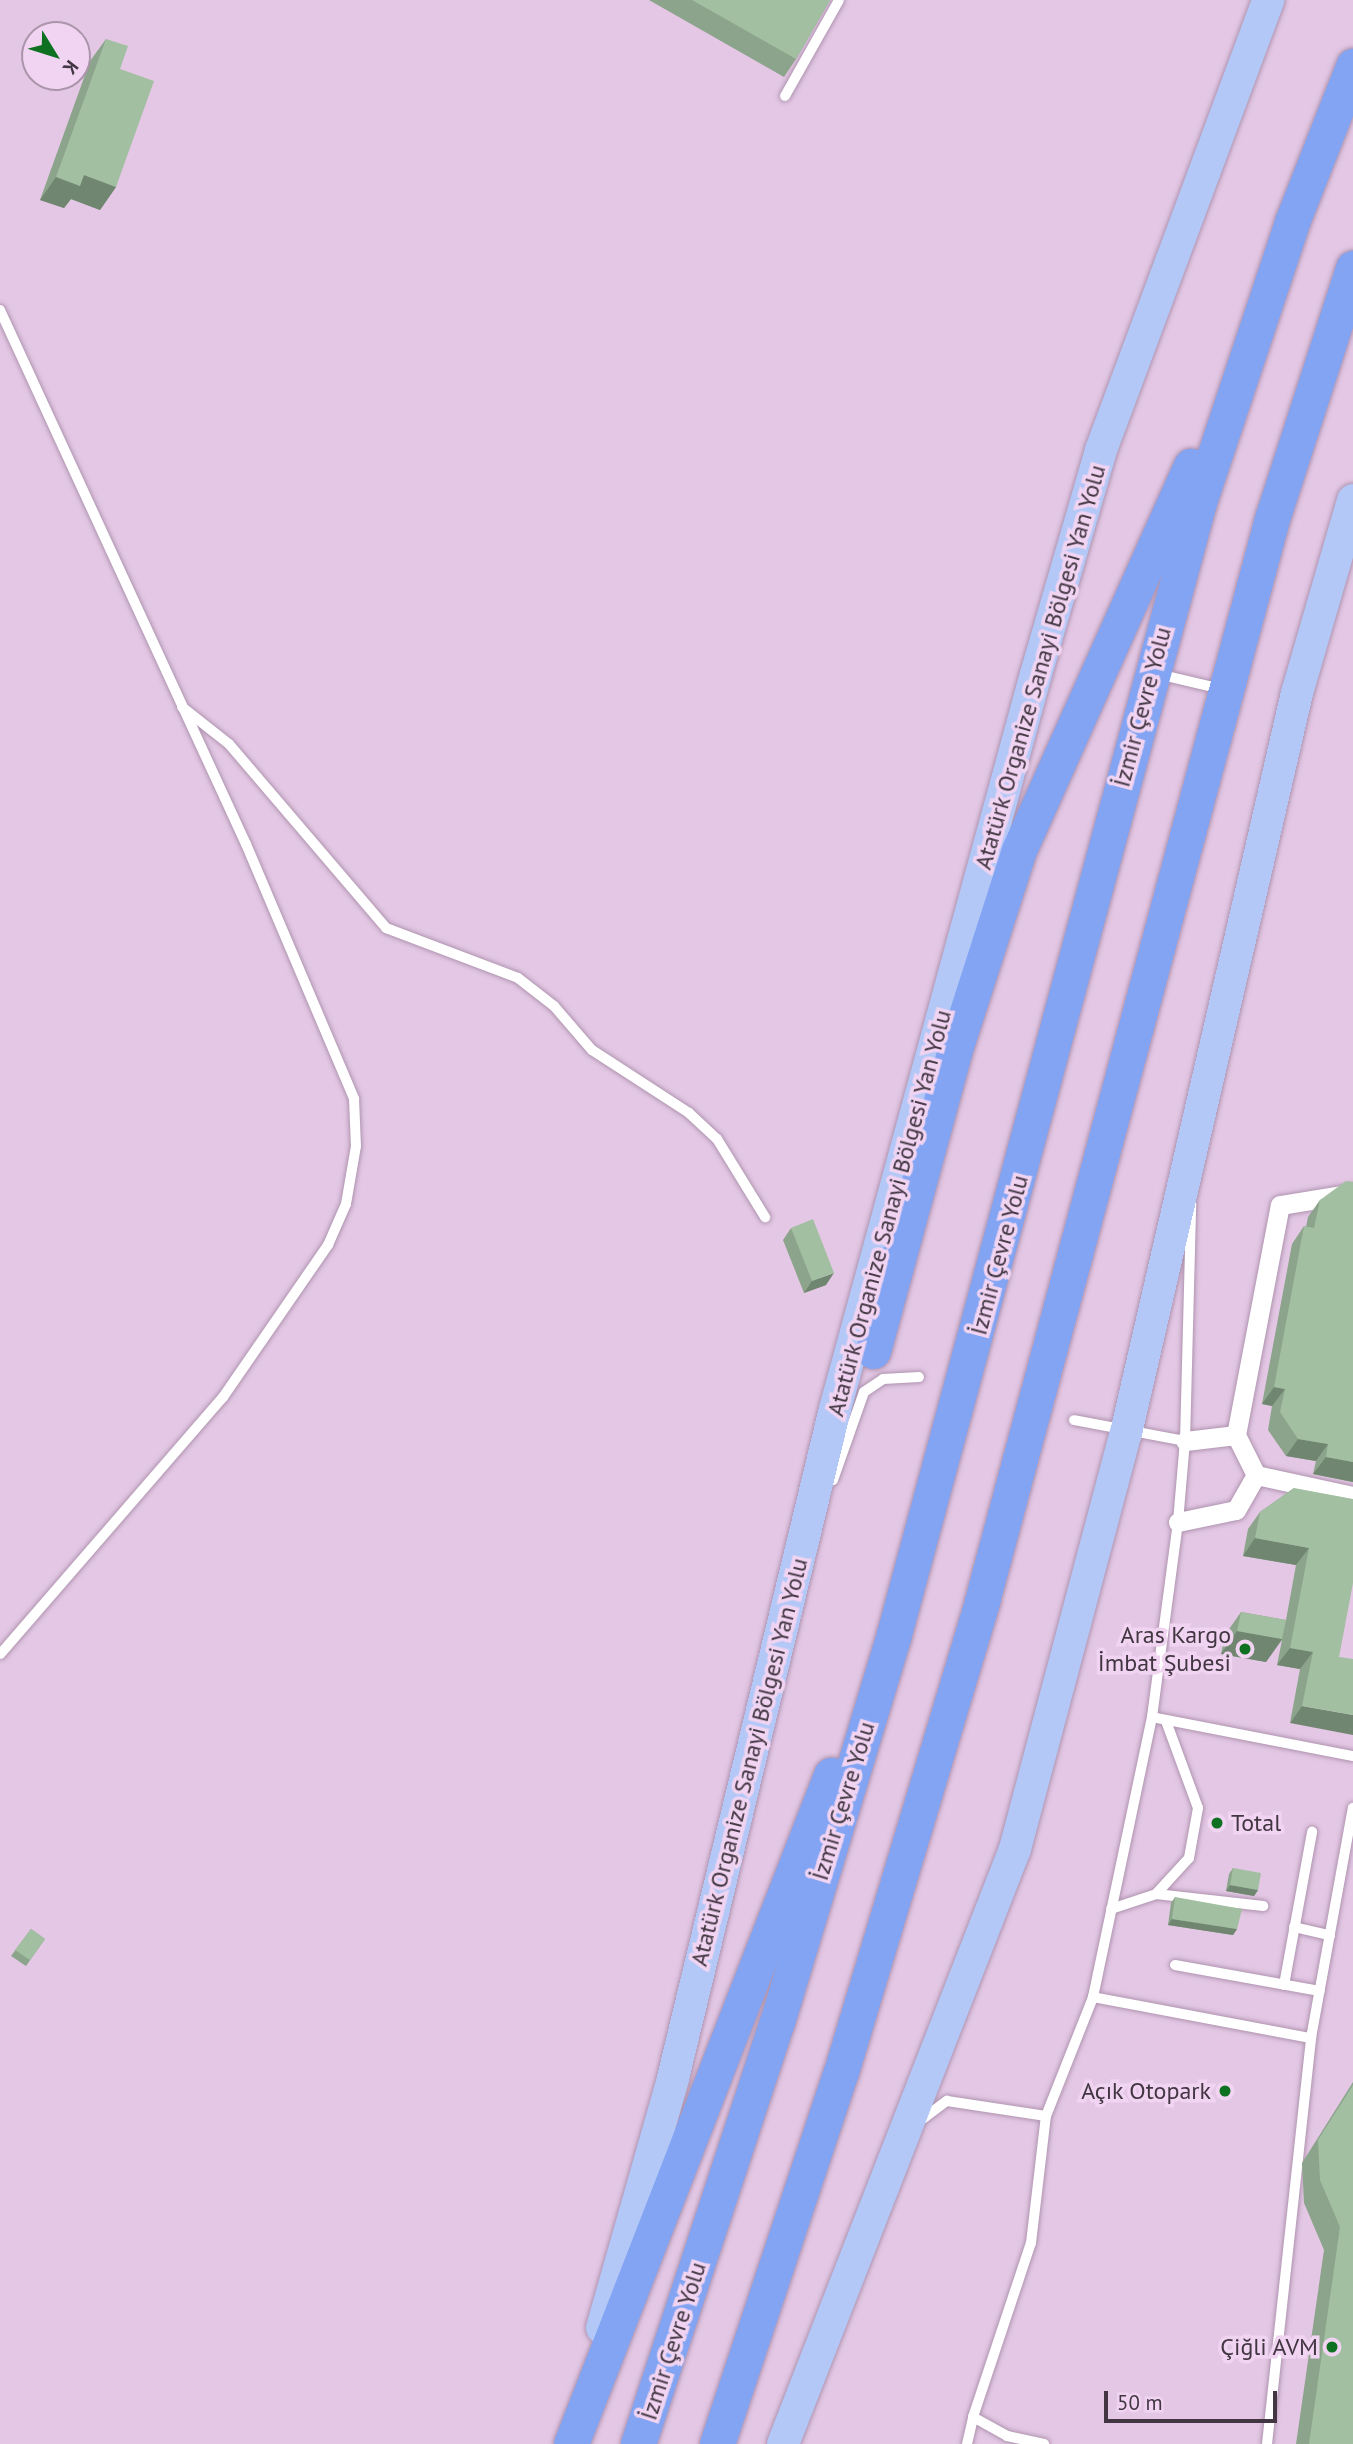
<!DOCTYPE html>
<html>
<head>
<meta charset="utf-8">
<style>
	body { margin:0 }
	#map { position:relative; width:1353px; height:2444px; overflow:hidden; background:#e3c7e4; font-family:"PT Sans",sans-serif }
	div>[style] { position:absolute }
	.roads { filter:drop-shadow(0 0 2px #af94b0) drop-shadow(0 0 2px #af94b0) }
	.service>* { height:10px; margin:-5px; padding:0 5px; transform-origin:5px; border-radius:5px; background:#fff }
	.minor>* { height:19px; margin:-9.5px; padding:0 9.5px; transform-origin:9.5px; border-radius:9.5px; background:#fff }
	.primary>* { height:32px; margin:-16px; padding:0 16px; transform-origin:16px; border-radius:16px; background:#b4c8f7 }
	.motorway>* { height:35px; margin:-17.5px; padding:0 17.5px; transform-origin:17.5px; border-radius:17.5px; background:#82a4f2 }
	.wall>* { inset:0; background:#8ba48b }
	.shaded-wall>* { inset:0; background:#718671 }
	.building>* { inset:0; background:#a2bfa2 }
	.dots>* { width:19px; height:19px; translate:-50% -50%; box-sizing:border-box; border:4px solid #f1d4f1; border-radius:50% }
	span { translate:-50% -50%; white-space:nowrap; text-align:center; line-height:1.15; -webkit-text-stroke:7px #f1d4f1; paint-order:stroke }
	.street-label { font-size:24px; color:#423642 }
	.poi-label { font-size:24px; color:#423642 }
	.right { translate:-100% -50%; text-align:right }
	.left { translate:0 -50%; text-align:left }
	.north { position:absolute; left:21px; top:21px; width:70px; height:70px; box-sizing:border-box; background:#f1d4f1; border:2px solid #ab95ab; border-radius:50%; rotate:128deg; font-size:19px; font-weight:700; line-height:28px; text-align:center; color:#423642 }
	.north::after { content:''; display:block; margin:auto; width:24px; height:32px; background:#0d7121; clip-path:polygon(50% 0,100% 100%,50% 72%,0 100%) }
	.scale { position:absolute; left:1104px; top:2391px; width:173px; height:32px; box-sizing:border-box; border:4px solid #423642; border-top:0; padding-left:9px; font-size:21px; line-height:24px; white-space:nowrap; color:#423642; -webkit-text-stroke:5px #f1d4f1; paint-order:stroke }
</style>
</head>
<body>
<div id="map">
	<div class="roads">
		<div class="service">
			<div style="left:785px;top:96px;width:110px;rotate:-60.6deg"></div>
			<div style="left:0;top:310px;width:588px;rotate:65.27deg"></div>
			<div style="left:246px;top:844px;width:277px;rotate:67deg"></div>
			<div style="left:354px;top:1099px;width:47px;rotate:87.6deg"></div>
			<div style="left:356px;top:1146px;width:59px;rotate:99.8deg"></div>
			<div style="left:346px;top:1204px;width:45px;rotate:113.7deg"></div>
			<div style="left:328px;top:1245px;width:185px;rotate:124.6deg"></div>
			<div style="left:223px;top:1397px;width:340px;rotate:130.9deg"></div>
			<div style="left:1158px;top:674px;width:65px;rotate:13.4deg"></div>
			<div style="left:182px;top:707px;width:60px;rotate:38.2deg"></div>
			<div style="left:229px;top:744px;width:242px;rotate:49.5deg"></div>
			<div style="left:386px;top:928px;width:141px;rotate:20.7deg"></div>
			<div style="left:518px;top:978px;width:46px;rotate:37.9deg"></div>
			<div style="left:554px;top:1006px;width:58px;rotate:49.2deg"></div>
			<div style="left:592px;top:1050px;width:116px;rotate:33deg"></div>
			<div style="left:689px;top:1113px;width:38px;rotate:43deg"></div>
			<div style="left:717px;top:1139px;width:92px;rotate:58.4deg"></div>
			<div style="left:1185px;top:1441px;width:237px;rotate:-88.5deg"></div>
			<div style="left:833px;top:1480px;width:93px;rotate:-70.6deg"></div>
			<div style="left:864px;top:1392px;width:23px;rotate:-34deg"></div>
			<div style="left:883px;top:1379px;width:36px;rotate:-3deg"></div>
			<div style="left:1152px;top:1717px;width:205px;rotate:11deg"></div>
			<div style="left:1156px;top:1894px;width:108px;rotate:6.4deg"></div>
			<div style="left:1111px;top:1909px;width:47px;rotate:-18.4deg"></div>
			<div style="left:1156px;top:1894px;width:49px;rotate:-47.5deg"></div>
			<div style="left:1189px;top:1858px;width:51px;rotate:-79.8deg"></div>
			<div style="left:1198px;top:1808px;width:93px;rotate:-110.2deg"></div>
			<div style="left:1294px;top:1927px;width:37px;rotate:13deg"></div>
			<div style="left:1175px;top:1965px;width:147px;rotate:10.2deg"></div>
			<div style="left:1284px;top:1985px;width:156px;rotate:-79.6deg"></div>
			<div style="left:1093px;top:1997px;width:222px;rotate:10.7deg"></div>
			<div style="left:920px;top:2121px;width:34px;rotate:-37deg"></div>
			<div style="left:947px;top:2101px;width:100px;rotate:8.6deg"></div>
			<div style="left:973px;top:2417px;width:183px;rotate:-71.6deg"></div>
			<div style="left:1031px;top:2243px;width:128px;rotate:-83.3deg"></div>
			<div style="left:1046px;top:2116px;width:128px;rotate:-68.4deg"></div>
			<div style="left:1093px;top:1997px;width:286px;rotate:-78.1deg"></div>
			<div style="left:1152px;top:1717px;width:197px;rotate:-82.4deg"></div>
			<div style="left:1178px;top:1522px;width:81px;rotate:-85.1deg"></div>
			<div style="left:1185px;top:1441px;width:113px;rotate:-169.3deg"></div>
			<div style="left:967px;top:2444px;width:28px;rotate:-77deg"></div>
			<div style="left:973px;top:2417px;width:39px;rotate:29deg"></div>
			<div style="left:1007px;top:2436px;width:38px;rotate:12deg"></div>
			<div style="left:1267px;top:2444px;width:408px;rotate:-83.8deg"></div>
			<div style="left:1311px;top:2038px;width:234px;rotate:-79.7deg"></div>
		</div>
		<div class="minor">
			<div style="left:1236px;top:1435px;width:234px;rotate:-79.2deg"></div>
			<div style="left:1280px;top:1205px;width:74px;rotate:-9.3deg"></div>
			<div style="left:1256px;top:1475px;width:99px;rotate:12.2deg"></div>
			<div style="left:1178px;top:1522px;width:59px;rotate:-11.7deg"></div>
			<div style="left:1236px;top:1510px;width:40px;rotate:-60.3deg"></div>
			<div style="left:1256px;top:1475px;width:45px;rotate:-116.6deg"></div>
			<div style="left:1236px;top:1435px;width:51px;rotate:173.3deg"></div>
		</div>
		<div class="primary">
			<div style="left:602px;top:2328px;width:260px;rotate:-74.1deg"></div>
			<div style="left:673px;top:2078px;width:688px;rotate:-76.39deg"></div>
			<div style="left:835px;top:1409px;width:762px;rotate:-74.71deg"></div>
			<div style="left:1036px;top:674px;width:233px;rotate:-73.8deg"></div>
			<div style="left:1101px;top:450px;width:480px;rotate:-69.6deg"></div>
			<div style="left:783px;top:2444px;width:639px;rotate:-68.7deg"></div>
			<div style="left:1015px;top:1849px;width:431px;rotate:-75.1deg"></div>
			<div style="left:1126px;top:1433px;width:760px;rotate:-76.99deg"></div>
			<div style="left:1297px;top:693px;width:201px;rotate:-73.8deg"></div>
		</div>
		<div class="motorway">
			<div style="left:873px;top:1351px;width:316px;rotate:-74.8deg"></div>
			<div style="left:956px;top:1046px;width:206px;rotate:-72.2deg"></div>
			<div style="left:1019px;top:850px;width:421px;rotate:-65.9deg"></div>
			<div style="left:571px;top:2444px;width:718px;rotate:-68.76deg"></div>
			<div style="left:638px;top:2444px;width:444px;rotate:-71.8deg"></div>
			<div style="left:777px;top:2022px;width:405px;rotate:-73.2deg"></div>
			<div style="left:894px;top:1634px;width:1172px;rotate:-74.92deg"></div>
			<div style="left:1199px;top:502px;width:295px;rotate:-71.6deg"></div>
			<div style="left:1292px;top:222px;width:168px;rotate:-68.6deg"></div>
			<div style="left:717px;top:2444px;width:392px;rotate:-71.6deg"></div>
			<div style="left:841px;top:2072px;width:492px;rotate:-73.3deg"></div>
			<div style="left:982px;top:1601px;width:1120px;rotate:-75deg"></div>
			<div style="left:1272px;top:519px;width:264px;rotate:-72.1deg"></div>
		</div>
	</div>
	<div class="wall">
		<div style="clip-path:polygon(649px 0,830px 0,796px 59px,784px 77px)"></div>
		<div style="clip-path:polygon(106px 39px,120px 69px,116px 187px,100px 210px,71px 199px,64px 208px,40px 200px,90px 61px)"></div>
		<div style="clip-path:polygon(1353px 1182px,1353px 1482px,1313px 1474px,1316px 1461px,1286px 1456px,1268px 1430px,1272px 1406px,1262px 1404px,1292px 1244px,1304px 1226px,1306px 1227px,1308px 1217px,1320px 1200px)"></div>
		<div style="clip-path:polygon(791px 1228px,826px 1285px,804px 1293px,783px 1240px)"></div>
		<div style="clip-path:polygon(1294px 1488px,1339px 1657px,1290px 1723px,1300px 1669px,1277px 1665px,1282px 1640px,1266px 1662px,1221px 1654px,1225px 1635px,1241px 1612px,1286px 1620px,1296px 1565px,1243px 1556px,1248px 1529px,1260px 1512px)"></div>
		<div style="clip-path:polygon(1233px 1868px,1258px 1890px,1254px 1896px,1226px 1891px,1229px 1874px)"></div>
		<div style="clip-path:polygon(1175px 1897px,1237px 1929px,1233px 1935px,1168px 1925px,1171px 1903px)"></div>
		<div style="clip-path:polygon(31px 1929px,45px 1939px,26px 1966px,11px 1956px)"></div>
		<div style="clip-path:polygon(1353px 2082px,1353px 2444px,1296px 2444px,1324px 2250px,1304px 2203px,1302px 2163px)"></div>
	</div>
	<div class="shaded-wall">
		<div style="clip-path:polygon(84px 175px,116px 187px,100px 210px,71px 199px,64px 208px,40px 200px,56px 177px)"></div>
		<div style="clip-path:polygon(834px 1273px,826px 1285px,804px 1293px,812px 1281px)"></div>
		<div style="clip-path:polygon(1274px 1387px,1285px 1389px,1272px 1406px,1262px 1404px)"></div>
		<div style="clip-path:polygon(1298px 1439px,1328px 1444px,1316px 1461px,1286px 1456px)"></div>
		<div style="clip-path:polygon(1326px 1457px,1353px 1462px,1353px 1482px,1313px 1474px)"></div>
		<div style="clip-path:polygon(1255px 1538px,1309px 1548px,1296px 1565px,1243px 1556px)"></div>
		<div style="clip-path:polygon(1237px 1631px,1282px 1639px,1266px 1662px,1221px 1654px)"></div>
		<div style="clip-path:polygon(1290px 1648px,1313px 1652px,1300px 1669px,1277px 1665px)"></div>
		<div style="clip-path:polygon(1302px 1706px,1353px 1715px,1353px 1735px,1290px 1723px)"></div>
		<div style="clip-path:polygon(1230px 1885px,1258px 1890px,1254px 1896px,1226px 1891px)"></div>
		<div style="clip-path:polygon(1172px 1919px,1237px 1929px,1233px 1935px,1168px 1925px)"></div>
	</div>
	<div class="building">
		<div style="clip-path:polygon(692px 0,830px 0,796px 59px)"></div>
		<div style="clip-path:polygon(106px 39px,128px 46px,120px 69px,154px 81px,116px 187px,84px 175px,80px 186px,56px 177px)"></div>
		<div style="clip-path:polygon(1346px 1181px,1353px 1182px,1353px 1462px,1326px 1457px,1328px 1444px,1298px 1439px,1280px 1412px,1285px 1389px,1274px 1387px,1304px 1226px,1314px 1228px,1320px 1200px)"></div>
		<div style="clip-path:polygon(813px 1219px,834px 1273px,812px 1281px,791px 1228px)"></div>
		<div style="clip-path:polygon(1294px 1488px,1353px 1499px,1353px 1583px,1339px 1657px,1353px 1659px,1353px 1715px,1302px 1706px,1313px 1652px,1290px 1648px,1309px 1548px,1255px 1538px,1260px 1512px)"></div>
		<div style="clip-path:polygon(1241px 1612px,1286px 1620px,1282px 1639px,1237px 1631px)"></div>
		<div style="clip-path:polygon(1233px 1868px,1261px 1873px,1258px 1890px,1230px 1885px)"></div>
		<div style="clip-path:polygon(1175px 1897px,1242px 1909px,1237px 1929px,1172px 1919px)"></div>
		<div style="clip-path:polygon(31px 1929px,45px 1939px,30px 1960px,15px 1950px)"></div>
		<div style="clip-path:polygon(1353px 2085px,1353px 2444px,1309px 2444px,1340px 2227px,1320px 2180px,1318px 2140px)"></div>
	</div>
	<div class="dots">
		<div style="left:1245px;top:1649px;background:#0d7121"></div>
		<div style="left:1217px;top:1823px;background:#0d7121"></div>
		<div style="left:1225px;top:2091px;background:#0d7121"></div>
		<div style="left:1332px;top:2347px;background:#0d7121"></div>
	</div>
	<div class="street-label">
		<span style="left:1040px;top:667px;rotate:-74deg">Atatürk Organize Sanayi Bölgesi Yan Yolu</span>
		<span style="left:1142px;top:707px;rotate:-75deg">İzmir Çevre Yolu</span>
		<span style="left:889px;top:1213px;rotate:-75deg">Atatürk Organize Sanayi Bölgesi Yan Yolu</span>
		<span style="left:999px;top:1255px;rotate:-75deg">İzmir Çevre Yolu</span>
		<span style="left:749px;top:1762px;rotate:-76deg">Atatürk Organize Sanayi Bölgesi Yan Yolu</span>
		<span style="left:843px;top:1801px;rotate:-73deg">İzmir Çevre Yolu</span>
		<span style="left:673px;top:2341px;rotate:-72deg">İzmir Çevre Yolu</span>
	</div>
	<div class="poi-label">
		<span class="right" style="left:1231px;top:1649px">Aras Kargo<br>İmbat Şubesi</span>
		<span class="left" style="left:1231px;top:1823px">Total</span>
		<span class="right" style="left:1211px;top:2091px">Açık Otopark</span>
		<span class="right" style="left:1318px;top:2347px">Çiğli AVM</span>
	</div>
	<div class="north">K</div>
	<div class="scale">50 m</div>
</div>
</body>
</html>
